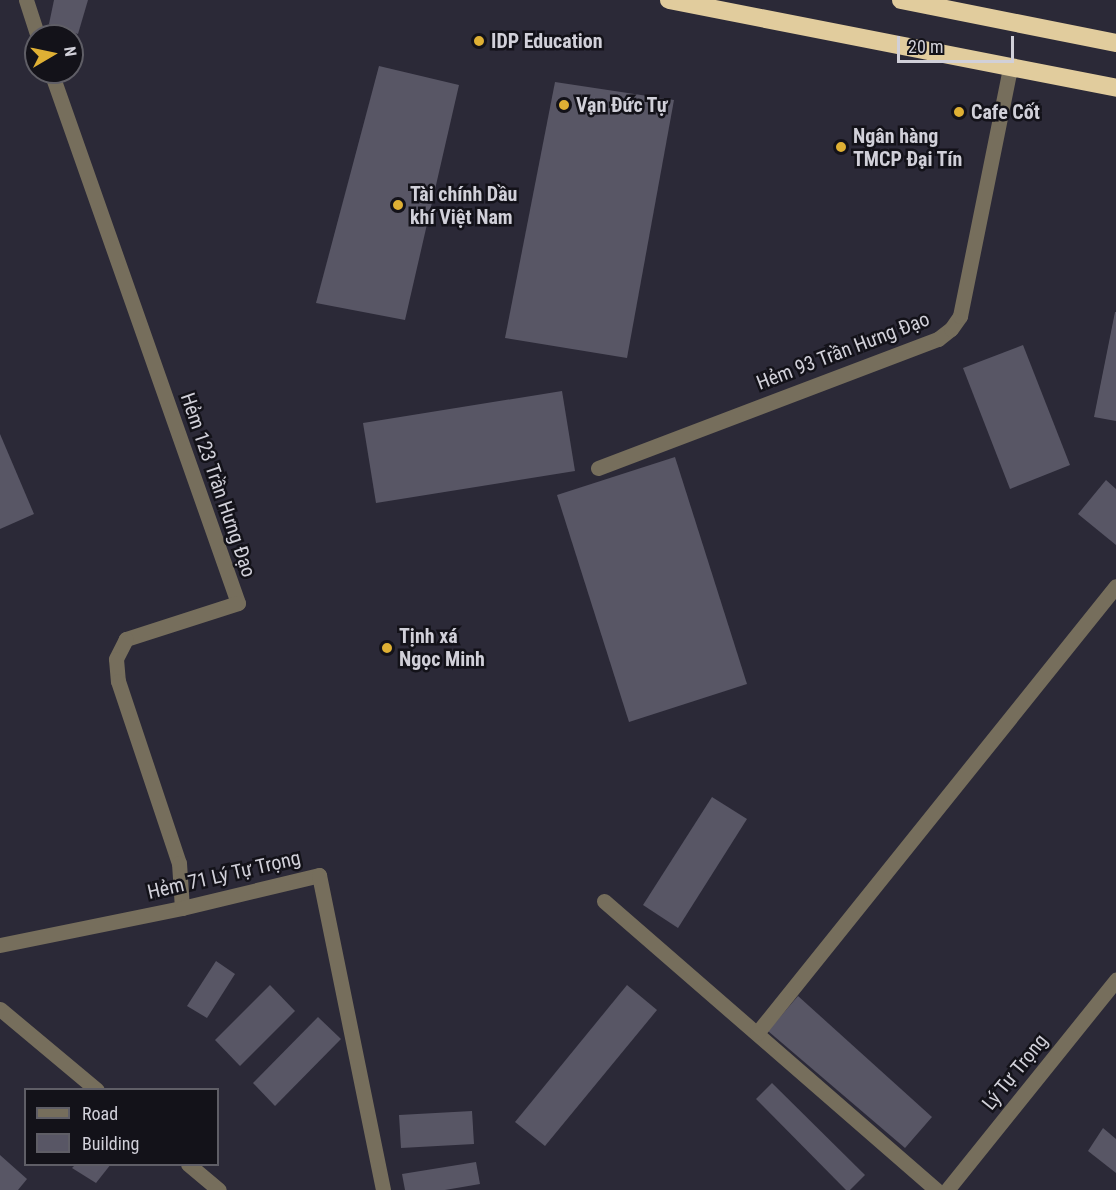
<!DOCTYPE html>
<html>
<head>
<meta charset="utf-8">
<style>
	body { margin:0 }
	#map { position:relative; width:1116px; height:1190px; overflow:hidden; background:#2b2937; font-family:"Roboto Condensed",sans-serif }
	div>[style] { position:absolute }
	.building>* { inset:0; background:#585665 }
	.minor>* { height:15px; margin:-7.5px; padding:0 7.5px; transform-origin:7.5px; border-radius:7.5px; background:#766e5c }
	.highway>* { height:18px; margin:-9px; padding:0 9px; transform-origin:9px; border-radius:9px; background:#e1cc9d }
	.dots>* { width:16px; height:16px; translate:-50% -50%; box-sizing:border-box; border:3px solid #131219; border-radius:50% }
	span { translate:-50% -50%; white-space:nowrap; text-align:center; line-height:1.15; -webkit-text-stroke:5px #131219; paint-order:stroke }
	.poi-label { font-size:20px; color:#d1d0d9; font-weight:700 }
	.left { translate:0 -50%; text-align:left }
	.street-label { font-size:20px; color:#d1d0d9 }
	.legend { position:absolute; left:24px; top:1088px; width:195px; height:78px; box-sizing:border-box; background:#131219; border:2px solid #5f5e66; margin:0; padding:8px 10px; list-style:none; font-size:18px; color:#d1d0d9 }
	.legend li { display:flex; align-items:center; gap:12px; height:30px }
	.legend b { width:30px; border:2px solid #5f5e66 }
	.north { position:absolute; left:24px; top:24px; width:60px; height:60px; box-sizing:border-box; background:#131219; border:2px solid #5f5e66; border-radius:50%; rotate:81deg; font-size:16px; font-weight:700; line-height:24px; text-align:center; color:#d1d0d9 }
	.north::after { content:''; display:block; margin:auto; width:21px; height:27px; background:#dfb034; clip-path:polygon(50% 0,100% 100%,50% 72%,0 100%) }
	.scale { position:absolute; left:897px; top:36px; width:117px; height:27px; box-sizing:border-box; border:3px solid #d1d0d9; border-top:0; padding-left:8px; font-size:18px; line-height:21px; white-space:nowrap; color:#d1d0d9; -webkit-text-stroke:4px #131219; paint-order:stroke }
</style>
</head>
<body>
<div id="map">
	<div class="building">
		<div style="clip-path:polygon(54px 0,88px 0,78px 34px,49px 24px)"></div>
		<div style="clip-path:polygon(379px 66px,459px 85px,405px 320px,316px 303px)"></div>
		<div style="clip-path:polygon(555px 82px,674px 100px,627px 358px,505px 338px)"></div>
		<div style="clip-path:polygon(1115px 312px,1116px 312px,1116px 421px,1094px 417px)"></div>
		<div style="clip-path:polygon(1023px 345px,1070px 465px,1010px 489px,963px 368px)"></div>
		<div style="clip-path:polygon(562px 391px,575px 471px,376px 503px,363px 423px)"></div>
		<div style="clip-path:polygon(0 434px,34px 514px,0 529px)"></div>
		<div style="clip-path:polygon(675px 457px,747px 684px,629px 722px,557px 495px)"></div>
		<div style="clip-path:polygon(1106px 480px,1116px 489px,1116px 545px,1078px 514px)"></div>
		<div style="clip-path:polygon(712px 797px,747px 819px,678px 928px,643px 905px)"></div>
		<div style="clip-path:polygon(216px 961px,235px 974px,207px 1018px,187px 1006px)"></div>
		<div style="clip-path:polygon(270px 985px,295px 1011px,240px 1066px,215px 1040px)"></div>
		<div style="clip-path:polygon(627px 985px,657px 1010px,545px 1146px,515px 1122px)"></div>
		<div style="clip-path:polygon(798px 996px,932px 1117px,905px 1148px,768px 1031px)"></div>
		<div style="clip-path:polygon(318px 1017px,341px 1039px,275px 1106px,253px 1083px)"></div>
		<div style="clip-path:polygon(772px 1083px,865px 1175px,850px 1190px,846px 1190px,756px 1099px)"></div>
		<div style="clip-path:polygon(472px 1111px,474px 1144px,401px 1148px,399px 1115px)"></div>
		<div style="clip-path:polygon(1103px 1128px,1116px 1139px,1116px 1173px,1088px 1151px)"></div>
		<div style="clip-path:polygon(0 1155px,27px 1179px,18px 1190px,0 1190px)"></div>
		<div style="clip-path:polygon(476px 1162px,480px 1184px,445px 1190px,405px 1190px,402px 1174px)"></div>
		<div style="clip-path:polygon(76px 1164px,111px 1164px,96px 1183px,72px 1168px)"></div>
	</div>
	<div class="minor">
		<div style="left:26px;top:0;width:38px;rotate:72deg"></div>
		<div style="left:51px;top:72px;width:563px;rotate:70.6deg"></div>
		<div style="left:238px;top:603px;width:118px;rotate:162.2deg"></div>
		<div style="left:126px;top:639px;width:22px;rotate:117deg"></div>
		<div style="left:116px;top:659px;width:22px;rotate:85deg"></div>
		<div style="left:118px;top:681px;width:192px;rotate:71.5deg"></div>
		<div style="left:179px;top:863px;width:45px;rotate:86.2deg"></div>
		<div style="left:598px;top:468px;width:364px;rotate:-20.8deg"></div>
		<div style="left:938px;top:339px;width:16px;rotate:-38deg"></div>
		<div style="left:951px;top:329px;width:16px;rotate:-55deg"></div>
		<div style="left:960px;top:316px;width:254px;rotate:-78.6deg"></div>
		<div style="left:604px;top:901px;width:440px;rotate:41deg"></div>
		<div style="left:0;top:945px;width:186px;rotate:-11.5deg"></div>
		<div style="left:182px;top:908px;width:141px;rotate:-13.5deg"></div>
		<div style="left:319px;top:875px;width:321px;rotate:78.5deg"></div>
		<div style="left:0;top:1009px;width:126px;rotate:39.9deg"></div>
		<div style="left:757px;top:1033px;width:573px;rotate:-51.23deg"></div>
		<div style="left:188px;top:1164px;width:40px;rotate:40deg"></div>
		<div style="left:947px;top:1190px;width:270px;rotate:-51.2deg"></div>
	</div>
	<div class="highway">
		<div style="left:669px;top:0;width:456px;rotate:11.1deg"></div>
		<div style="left:901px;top:0;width:219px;rotate:11.3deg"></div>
	</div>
	<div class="dots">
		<div style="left:479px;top:41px;background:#dfb034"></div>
		<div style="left:564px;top:105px;background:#dfb034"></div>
		<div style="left:959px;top:112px;background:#dfb034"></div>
		<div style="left:841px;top:147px;background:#dfb034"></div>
		<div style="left:398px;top:205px;background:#dfb034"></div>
		<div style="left:387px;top:648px;background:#dfb034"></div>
	</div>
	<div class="poi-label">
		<span class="left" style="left:491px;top:41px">IDP Education</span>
		<span class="left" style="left:576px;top:105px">Vạn Đức Tự</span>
		<span class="left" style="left:971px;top:112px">Cafe Cốt</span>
		<span class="left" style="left:853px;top:148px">Ngân hàng<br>TMCP Đại Tín</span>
		<span class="left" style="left:410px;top:206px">Tài chính Dầu<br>khí Việt Nam</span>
		<span class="left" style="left:399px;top:648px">Tịnh xá<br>Ngọc Minh</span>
	</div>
	<div class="street-label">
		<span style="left:843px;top:351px;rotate:-21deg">Hẻm 93 Trần Hưng Đạo</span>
		<span style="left:218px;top:485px;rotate:71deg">Hẻm 123 Trần Hưng Đạo</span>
		<span style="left:224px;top:875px;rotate:-13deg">Hẻm 71 Lý Tự Trọng</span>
		<span style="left:1015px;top:1072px;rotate:-51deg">Lý Tự Trọng</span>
	</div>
	<ul class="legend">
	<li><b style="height:8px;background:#766e5c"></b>Road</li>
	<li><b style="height:16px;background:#585665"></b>Building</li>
	</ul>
	<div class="north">N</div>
	<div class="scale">20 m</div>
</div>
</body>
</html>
